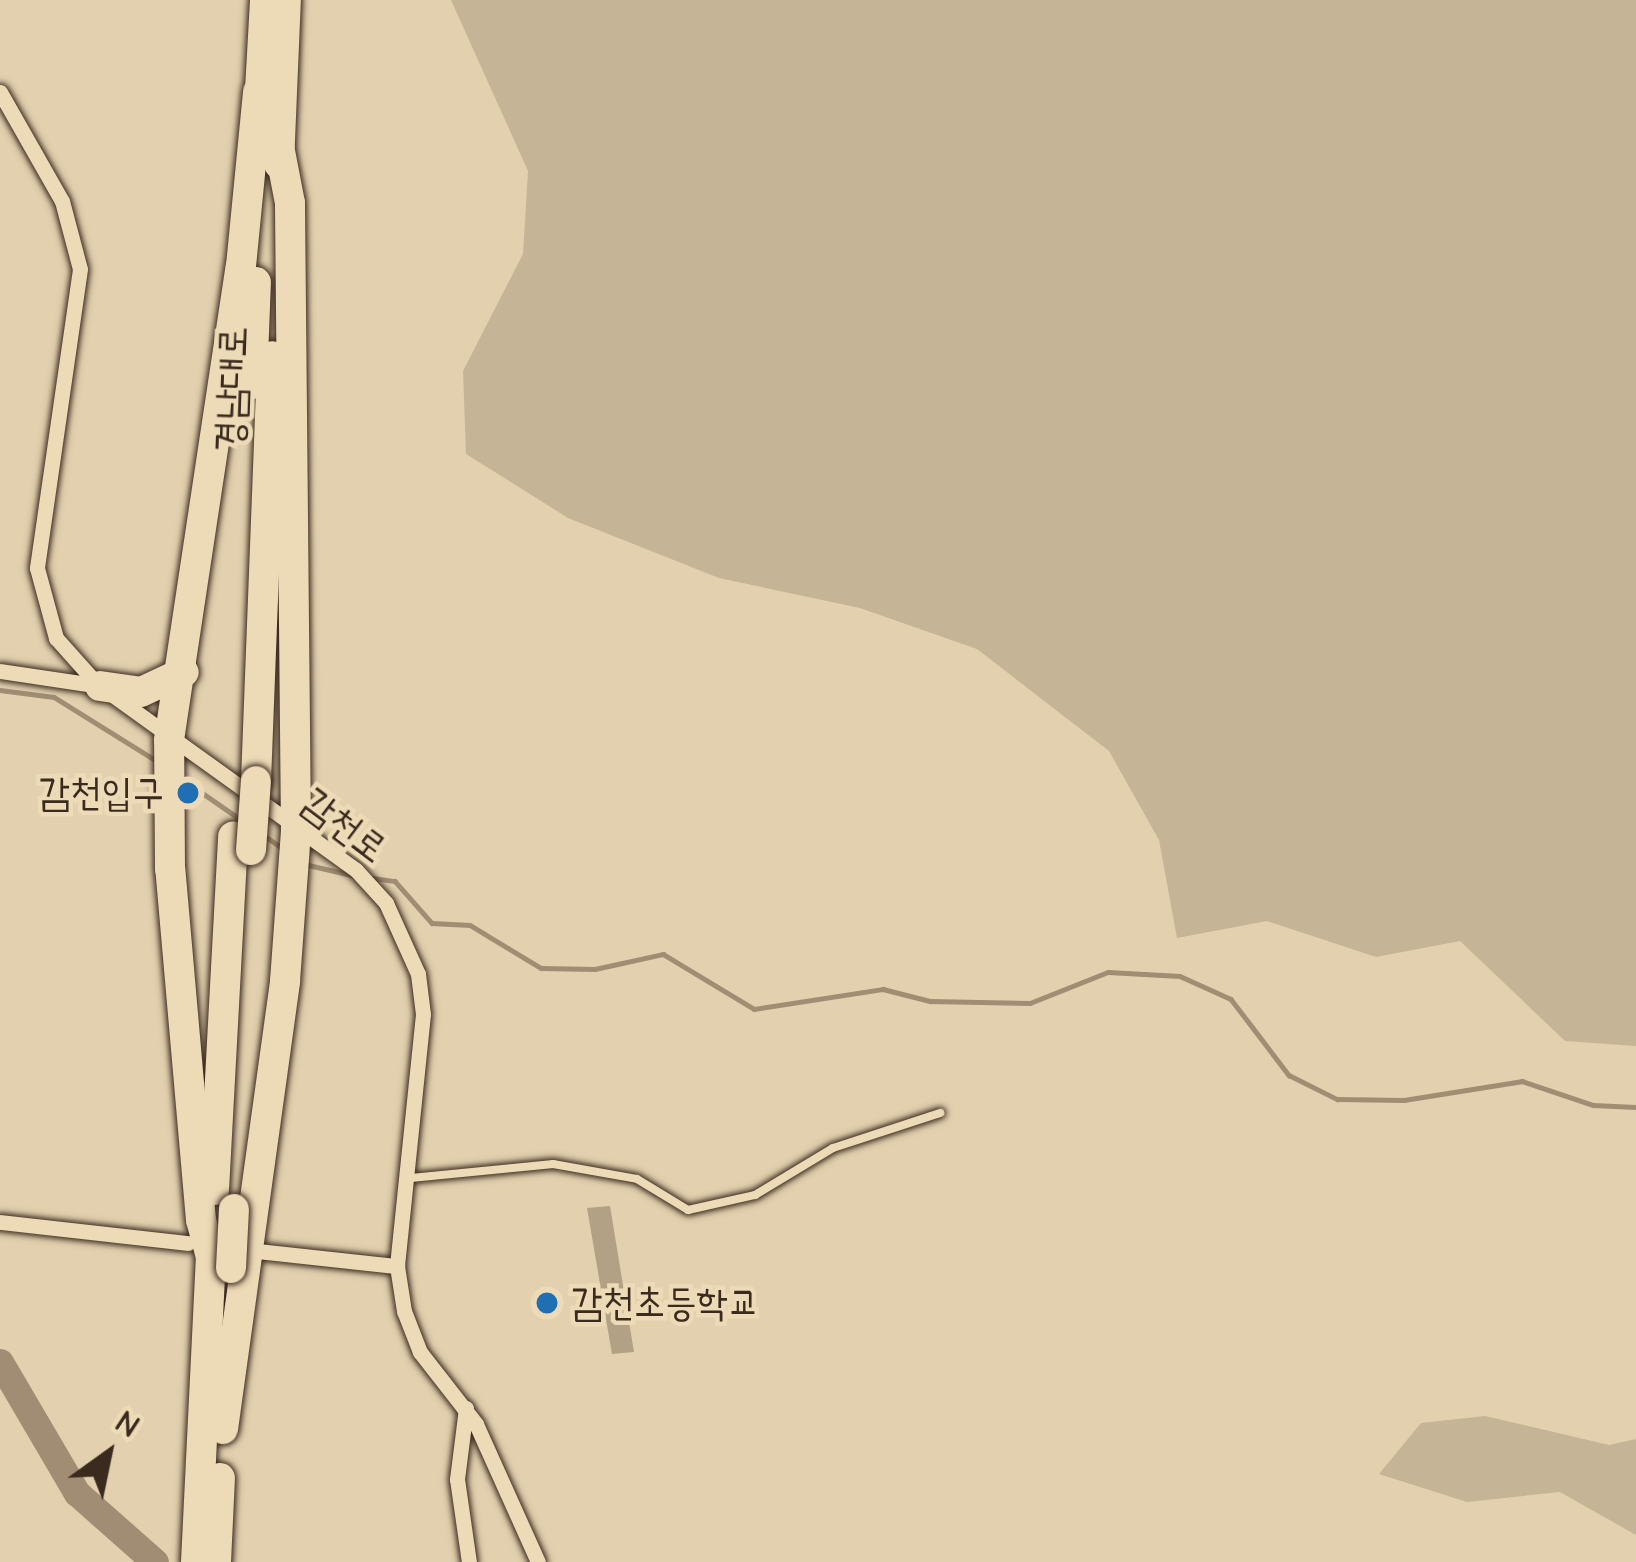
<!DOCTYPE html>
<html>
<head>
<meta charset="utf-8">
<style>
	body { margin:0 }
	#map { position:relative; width:1636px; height:1562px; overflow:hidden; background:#e2d0ae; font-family:"Comic Neue","Poor Story",sans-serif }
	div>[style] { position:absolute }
	.green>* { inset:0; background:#c6b496 }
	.stream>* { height:4.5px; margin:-2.25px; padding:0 2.25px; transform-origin:2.25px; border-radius:2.25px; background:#a08d74 }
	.river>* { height:27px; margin:-13.5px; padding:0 13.5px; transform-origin:13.5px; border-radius:13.5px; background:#a08d74 }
	.building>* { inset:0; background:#b3a185 }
	.roads { filter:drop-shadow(0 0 3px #3b2a1e) drop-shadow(0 0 3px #3b2a1e) }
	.lane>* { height:8px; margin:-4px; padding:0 4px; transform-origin:4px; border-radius:4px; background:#eddab7 }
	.street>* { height:15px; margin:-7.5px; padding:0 7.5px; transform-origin:7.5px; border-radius:7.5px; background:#eddab7 }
	.highway>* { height:30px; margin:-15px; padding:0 15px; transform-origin:15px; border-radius:15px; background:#eddab7 }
	.bridges { filter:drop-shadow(0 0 3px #3b2a1e) drop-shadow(0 0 3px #3b2a1e) }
	.highway-bridge>* { height:30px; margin:-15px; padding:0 15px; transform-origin:15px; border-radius:15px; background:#eddab7 }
	.dots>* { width:33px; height:33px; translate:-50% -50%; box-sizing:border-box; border:6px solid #eddab7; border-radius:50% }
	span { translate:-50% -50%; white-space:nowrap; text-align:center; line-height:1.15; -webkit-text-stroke:9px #eddab7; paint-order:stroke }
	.street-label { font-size:39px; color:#3b2a1e }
	.poi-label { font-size:39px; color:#3b2a1e }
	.right { translate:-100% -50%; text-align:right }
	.left { translate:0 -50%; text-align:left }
	.north { position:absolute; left:48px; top:1394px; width:120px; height:120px; -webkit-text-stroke:9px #eddab7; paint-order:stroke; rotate:33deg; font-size:33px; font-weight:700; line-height:48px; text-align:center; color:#3b2a1e }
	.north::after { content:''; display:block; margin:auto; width:42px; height:54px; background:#3b2a1e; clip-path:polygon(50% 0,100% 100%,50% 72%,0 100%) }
</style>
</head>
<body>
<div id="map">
	<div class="green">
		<div style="clip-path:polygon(451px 0,1636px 0,1636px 1046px,1565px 1041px,1460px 941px,1376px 957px,1267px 921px,1177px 938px,1159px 840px,1109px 751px,977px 649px,860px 608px,719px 578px,568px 518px,466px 454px,463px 371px,523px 254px,528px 171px)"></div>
		<div style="clip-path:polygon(1485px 1416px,1609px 1445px,1636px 1439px,1636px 1535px,1560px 1492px,1467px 1502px,1379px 1474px,1421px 1423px)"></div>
	</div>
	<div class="stream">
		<div style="left:0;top:690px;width:54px;rotate:7.4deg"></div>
		<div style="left:54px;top:697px;width:121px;rotate:31.9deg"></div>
		<div style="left:181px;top:778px;width:72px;rotate:34.8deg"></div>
		<div style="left:265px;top:836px;width:24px;rotate:35deg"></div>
		<div style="left:304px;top:864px;width:53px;rotate:13deg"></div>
		<div style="left:373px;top:878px;width:22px;rotate:8deg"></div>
		<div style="left:395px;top:881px;width:56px;rotate:48.6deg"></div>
		<div style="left:432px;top:923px;width:38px;rotate:3deg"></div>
		<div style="left:470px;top:925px;width:83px;rotate:31.2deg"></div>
		<div style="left:541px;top:968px;width:54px;rotate:1.1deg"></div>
		<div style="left:595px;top:969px;width:70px;rotate:-12.4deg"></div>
		<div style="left:663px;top:954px;width:106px;rotate:31.1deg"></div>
		<div style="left:754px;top:1009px;width:131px;rotate:-8.8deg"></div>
		<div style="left:883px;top:989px;width:49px;rotate:14.3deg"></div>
		<div style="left:930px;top:1001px;width:100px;rotate:1.1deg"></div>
		<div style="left:1030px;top:1003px;width:84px;rotate:-21.7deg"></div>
		<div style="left:1108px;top:972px;width:72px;rotate:3.2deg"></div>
		<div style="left:1180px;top:976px;width:56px;rotate:24.3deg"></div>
		<div style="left:1231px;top:999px;width:96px;rotate:52.7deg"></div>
		<div style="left:1289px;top:1075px;width:54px;rotate:26.6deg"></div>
		<div style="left:1337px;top:1099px;width:67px;rotate:0.9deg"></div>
		<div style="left:1404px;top:1100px;width:120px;rotate:-9.1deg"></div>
		<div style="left:1522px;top:1081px;width:75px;rotate:18.7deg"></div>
		<div style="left:1593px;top:1105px;width:43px;rotate:2.7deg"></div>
	</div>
	<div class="river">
		<div style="left:0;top:1362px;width:152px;rotate:59.6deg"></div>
		<div style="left:77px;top:1493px;width:104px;rotate:41.5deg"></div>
	</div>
	<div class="building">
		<div style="clip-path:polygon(610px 1206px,634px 1352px,612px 1354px,587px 1208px)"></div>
	</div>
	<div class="roads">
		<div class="lane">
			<div style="left:411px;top:1178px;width:143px;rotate:-5.6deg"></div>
			<div style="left:553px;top:1164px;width:85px;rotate:10.1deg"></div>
			<div style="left:637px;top:1179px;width:60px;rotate:31.3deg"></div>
			<div style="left:688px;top:1210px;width:69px;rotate:-12.6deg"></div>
			<div style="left:755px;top:1195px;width:91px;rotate:-31.1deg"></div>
			<div style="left:833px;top:1148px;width:113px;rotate:-18.1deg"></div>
		</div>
		<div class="street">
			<div style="left:0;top:92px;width:125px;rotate:60.4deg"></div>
			<div style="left:62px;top:201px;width:70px;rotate:75.2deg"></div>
			<div style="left:80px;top:269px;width:302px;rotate:98.2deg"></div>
			<div style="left:37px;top:568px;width:73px;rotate:74.8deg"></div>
			<div style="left:56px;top:638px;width:62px;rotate:48.3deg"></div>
			<div style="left:0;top:671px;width:101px;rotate:8.5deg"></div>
			<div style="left:100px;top:686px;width:315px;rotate:35.7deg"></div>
			<div style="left:356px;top:870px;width:45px;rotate:47.7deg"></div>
			<div style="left:386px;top:903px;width:78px;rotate:65.7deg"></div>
			<div style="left:418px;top:974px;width:40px;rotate:82.9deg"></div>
			<div style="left:423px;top:1014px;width:253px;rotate:95.9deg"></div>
			<div style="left:397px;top:1266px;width:46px;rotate:81.2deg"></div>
			<div style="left:404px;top:1311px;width:44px;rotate:68.7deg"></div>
			<div style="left:420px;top:1352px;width:91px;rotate:52.1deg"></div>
			<div style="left:476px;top:1424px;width:151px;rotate:65.8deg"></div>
			<div style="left:0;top:1222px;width:189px;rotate:6.4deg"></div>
			<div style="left:258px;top:1251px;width:140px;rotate:6.2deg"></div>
			<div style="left:466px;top:1408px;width:72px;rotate:97.2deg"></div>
			<div style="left:457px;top:1479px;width:84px;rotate:81.8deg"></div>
		</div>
		<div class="highway">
			<div style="left:259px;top:108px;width:108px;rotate:-86.8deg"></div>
			<div style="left:279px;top:164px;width:164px;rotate:-87.6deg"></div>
			<div style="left:252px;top:384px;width:102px;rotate:-87.8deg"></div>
			<div style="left:100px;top:686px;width:41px;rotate:8.3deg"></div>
			<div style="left:141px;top:692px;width:47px;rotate:-24.9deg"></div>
			<div style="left:256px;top:781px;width:425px;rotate:-87.8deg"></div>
			<div style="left:214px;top:1190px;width:354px;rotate:-86.9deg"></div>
			<div style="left:211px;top:1257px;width:38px;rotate:-105deg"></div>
			<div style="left:201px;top:1220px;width:352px;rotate:-95deg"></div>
			<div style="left:170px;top:869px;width:129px;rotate:-90.4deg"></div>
			<div style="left:169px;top:740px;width:479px;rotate:-81.4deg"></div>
			<div style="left:241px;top:266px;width:175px;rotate:-84.4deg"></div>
			<div style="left:223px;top:1429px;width:452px;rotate:-82.1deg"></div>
			<div style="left:285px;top:981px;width:150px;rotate:-85.8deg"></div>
			<div style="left:296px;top:831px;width:628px;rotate:-90.55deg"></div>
			<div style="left:290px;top:203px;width:58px;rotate:-100.9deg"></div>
			<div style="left:196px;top:1562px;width:324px;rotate:-87.2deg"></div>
			<div style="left:216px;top:1562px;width:84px;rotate:-87.3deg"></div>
		</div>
	</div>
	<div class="bridges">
		<div class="highway-bridge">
			<div style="left:251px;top:850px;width:69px;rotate:-85.9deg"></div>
			<div style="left:231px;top:1268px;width:59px;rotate:-87.1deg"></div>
		</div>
	</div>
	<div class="dots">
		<div style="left:188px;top:793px;background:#1f6fb2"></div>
		<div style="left:547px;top:1303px;background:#1f6fb2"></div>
	</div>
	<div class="street-label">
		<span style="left:232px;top:389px;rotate:-88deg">경남대로</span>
		<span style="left:344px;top:826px;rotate:37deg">감천로</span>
	</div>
	<div class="poi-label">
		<span class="right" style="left:164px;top:793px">감천입구</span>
		<span class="left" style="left:571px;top:1303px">감천초등학교</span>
	</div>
	<div class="north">N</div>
</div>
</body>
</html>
